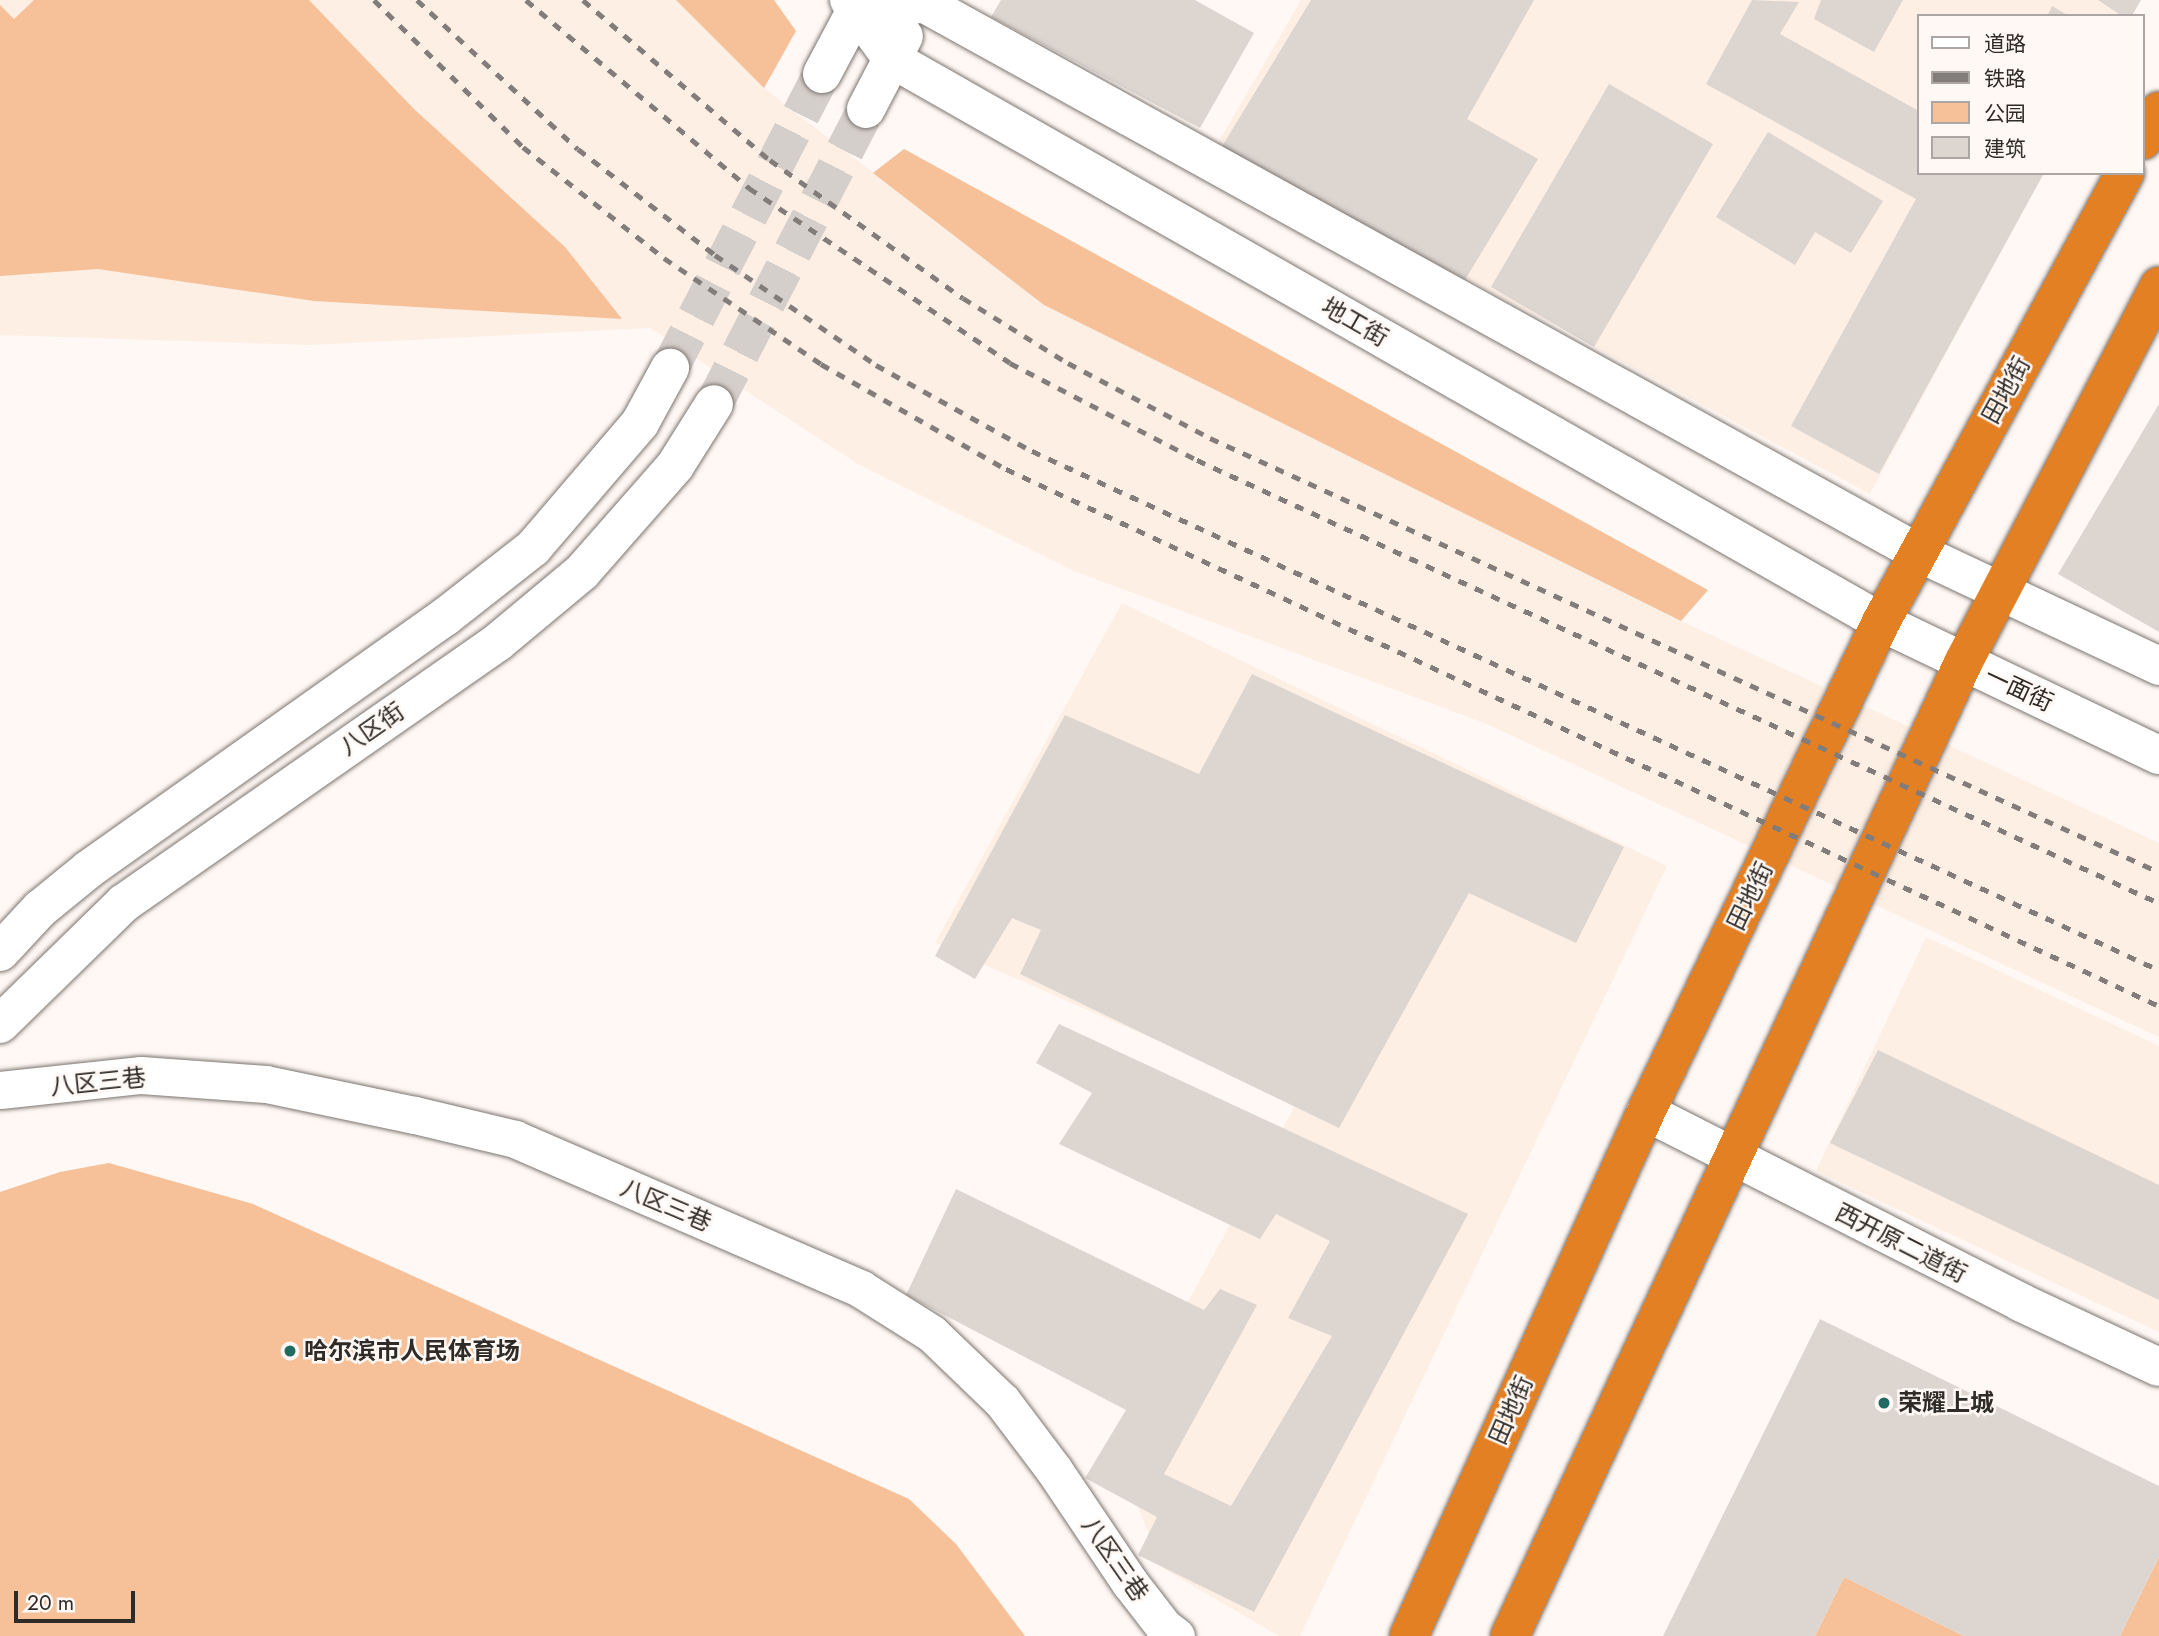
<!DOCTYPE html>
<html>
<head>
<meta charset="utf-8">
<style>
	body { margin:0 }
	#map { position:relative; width:2159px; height:1636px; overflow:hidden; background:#fff8f4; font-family:Jost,"Noto Sans SC",sans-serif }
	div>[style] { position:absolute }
	.built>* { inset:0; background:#feefe5 }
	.green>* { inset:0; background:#f6c099 }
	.building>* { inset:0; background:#ddd5d0 }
	.secondary-tunnel>* { height:38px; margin-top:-19px; transform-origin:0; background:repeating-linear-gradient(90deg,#d5cfcb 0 38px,transparent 0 57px) }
	.roads { filter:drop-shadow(0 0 2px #7c7570) drop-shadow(0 0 2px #7c7570) }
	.street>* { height:37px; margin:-18.5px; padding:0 18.5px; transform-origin:18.5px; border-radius:18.5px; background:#fff }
	.secondary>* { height:38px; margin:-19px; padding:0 19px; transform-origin:19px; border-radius:19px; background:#fff }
	.highway>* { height:38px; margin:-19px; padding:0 19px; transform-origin:19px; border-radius:19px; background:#e38024 }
	.rail>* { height:5px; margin-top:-2.5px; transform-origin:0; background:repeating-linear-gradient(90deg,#827d7a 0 9px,transparent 0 18px) }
	.dots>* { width:19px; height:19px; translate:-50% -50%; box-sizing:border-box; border:4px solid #fff8f4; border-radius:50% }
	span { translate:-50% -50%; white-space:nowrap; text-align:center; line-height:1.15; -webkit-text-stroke:5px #fff8f4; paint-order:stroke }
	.street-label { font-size:24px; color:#2e2b29 }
	.poi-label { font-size:24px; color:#2e2b29; font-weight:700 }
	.left { translate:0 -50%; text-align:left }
	.legend { position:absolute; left:1917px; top:14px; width:228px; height:161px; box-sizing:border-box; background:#fff8f4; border:2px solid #aba6a3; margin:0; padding:9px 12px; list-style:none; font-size:21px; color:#2e2b29 }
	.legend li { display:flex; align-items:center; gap:14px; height:35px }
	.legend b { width:35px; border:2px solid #aba6a3 }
	.scale { position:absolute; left:14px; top:1591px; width:121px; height:32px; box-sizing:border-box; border:4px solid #2e2b29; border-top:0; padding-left:9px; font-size:21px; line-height:24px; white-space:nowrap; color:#2e2b29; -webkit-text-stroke:5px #fff8f4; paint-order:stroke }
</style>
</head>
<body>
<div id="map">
	<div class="built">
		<div style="clip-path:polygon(0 0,676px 0,764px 88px,1044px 305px,1681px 621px,2159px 843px,2159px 1037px,1487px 724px,1074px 571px,858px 464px,650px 328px,310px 345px,0 335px)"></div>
		<div style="clip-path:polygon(1301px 0,2138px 0,2129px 16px,1919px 16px,1919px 173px,2044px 173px,1870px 494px,1217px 145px)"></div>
		<div style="clip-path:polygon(1122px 603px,1667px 866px,1300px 1636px,1279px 1636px,1164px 1569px,1111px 1443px,1297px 1102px,935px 943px)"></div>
		<div style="clip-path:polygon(1926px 937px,2159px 1046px,2159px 1332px,1816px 1171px)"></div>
	</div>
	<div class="green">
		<div style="clip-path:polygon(34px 0,309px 0,414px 109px,565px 247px,622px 319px,314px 301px,98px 269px,0 276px,0 5px,14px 19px)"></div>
		<div style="clip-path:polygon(676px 0,774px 0,796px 31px,764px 88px)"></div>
		<div style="clip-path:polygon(904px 149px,1708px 590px,1681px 621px,1044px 305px,873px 173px)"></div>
		<div style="clip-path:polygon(109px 1163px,253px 1204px,909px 1499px,956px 1544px,1025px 1636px,0 1636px,0 1192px,60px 1172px)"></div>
		<div style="clip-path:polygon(2159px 1557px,2159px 1636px,2120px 1636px)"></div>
		<div style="clip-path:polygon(1844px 1577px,1964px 1636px,1815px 1636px)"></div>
	</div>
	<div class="building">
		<div style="clip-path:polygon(1001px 0,1195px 0,1254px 33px,1200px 128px,991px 17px)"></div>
		<div style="clip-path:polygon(1311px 0,1534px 0,1467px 119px,1538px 159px,1465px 280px,1221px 148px)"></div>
		<div style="clip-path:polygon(1752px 0,1799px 2px,1780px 34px,1919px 111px,1919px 173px,2044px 173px,1879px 474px,1791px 426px,1916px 199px,1706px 84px)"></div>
		<div style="clip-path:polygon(1821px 0,1903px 0,1874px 52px,1814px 19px)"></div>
		<div style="clip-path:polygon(2098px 0,2141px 0,2132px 16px,2122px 16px)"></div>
		<div style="clip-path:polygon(2052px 6px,2069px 16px,2047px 16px)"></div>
		<div style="clip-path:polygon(1609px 84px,1713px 144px,1594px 347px,1491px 287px)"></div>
		<div style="clip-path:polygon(1768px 132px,1883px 201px,1851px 253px,1815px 232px,1795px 265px,1716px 217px)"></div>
		<div style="clip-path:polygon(2159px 404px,2159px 632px,2058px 574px)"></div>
		<div style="clip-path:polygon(1252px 674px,1624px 847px,1576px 943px,1469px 893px,1339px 1128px,1020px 974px,1041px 930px,1012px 918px,975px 979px,935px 956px,1065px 715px,1199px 774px)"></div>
		<div style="clip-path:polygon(1059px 1024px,1468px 1214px,1254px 1612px,1138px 1555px,1157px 1517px,1085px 1478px,1126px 1410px,906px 1295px,956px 1189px,1204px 1310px,1220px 1289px,1257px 1305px,1164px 1474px,1231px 1506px,1332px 1336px,1288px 1318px,1330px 1241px,1276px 1214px,1260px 1239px,1059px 1144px,1092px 1093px,1036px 1063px)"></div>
		<div style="clip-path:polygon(1878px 1050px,2159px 1185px,2159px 1300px,1830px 1143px)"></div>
		<div style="clip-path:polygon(1820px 1319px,2159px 1486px,2159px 1557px,2120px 1636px,1964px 1636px,1844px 1577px,1815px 1636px,1663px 1636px)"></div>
	</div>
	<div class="secondary-tunnel">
		<div style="left:670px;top:368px;width:331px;rotate:-62.7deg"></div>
		<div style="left:714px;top:404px;width:332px;rotate:-62.7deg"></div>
	</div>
	<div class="roads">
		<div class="street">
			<div style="left:0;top:1090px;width:142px;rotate:-6.1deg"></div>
			<div style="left:141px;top:1075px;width:125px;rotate:4.1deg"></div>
			<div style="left:266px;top:1084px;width:152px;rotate:11.8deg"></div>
			<div style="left:415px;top:1115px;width:103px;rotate:13.5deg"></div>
			<div style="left:515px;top:1139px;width:377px;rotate:23.4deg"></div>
			<div style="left:861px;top:1289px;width:83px;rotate:32.2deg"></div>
			<div style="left:931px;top:1333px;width:98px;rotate:43.8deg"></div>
			<div style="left:1002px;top:1401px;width:86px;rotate:53deg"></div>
			<div style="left:1054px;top:1470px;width:136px;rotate:56.1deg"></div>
			<div style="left:1130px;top:1583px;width:56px;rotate:52.3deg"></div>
			<div style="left:1164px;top:1627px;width:15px;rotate:37deg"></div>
		</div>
		<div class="secondary">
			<div style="left:849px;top:0;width:73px;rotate:53.9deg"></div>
			<div style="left:892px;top:59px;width:1138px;rotate:29.65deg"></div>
			<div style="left:1881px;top:622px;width:308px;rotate:25.6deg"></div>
			<div style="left:918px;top:0;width:1141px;rotate:28.92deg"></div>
			<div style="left:1917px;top:552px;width:268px;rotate:25.2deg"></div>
			<div style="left:822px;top:74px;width:72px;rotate:-62deg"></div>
			<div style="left:856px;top:10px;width:65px;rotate:-5.3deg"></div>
			<div style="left:866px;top:109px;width:82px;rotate:-62.5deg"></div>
			<div style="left:0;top:952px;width:59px;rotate:-47.1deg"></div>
			<div style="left:40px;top:909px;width:63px;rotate:-39.2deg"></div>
			<div style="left:89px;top:869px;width:436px;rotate:-35.3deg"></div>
			<div style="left:445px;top:617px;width:112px;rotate:-38.1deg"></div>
			<div style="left:533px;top:548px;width:165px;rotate:-49.4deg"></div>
			<div style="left:640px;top:423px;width:63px;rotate:-61.4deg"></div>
			<div style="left:0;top:1024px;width:173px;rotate:-44.3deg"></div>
			<div style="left:124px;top:903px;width:456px;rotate:-34.9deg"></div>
			<div style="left:498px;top:642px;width:109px;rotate:-39.8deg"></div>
			<div style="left:582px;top:572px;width:141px;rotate:-48.7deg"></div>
			<div style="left:675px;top:466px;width:73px;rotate:-57.8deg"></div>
			<div style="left:1646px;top:1112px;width:419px;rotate:26.9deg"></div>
			<div style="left:2020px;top:1302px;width:153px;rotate:25.1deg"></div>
		</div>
		<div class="highway">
			<div style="left:2143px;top:140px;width:33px;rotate:-61deg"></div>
			<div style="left:1409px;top:1636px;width:575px;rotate:-65.66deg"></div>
			<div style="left:1646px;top:1112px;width:543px;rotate:-64.38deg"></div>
			<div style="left:1881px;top:622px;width:511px;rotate:-61.48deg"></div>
			<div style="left:1510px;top:1636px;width:1073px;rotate:-65.03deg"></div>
			<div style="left:1963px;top:663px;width:425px;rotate:-62.5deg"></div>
		</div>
	</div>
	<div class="rail">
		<div style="left:374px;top:0;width:209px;rotate:44.6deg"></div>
		<div style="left:523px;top:147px;width:179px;rotate:38.2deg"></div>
		<div style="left:664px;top:258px;width:189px;rotate:34deg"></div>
		<div style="left:821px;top:364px;width:213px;rotate:29.6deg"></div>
		<div style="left:1006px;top:469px;width:1272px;rotate:24.97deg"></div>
		<div style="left:417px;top:0;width:219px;rotate:42.8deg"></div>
		<div style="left:578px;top:149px;width:173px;rotate:37.7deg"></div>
		<div style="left:715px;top:255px;width:195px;rotate:34.3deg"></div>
		<div style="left:876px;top:365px;width:178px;rotate:28.9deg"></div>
		<div style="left:1032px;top:451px;width:1241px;rotate:24.73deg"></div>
		<div style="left:526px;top:0;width:292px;rotate:40.1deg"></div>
		<div style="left:749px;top:188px;width:314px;rotate:33.8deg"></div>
		<div style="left:1010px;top:363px;width:211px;rotate:27.4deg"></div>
		<div style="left:1197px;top:460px;width:1059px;rotate:24.73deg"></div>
		<div style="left:583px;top:0;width:246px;rotate:40.6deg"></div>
		<div style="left:770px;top:160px;width:237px;rotate:35.6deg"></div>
		<div style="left:963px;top:298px;width:123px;rotate:31.8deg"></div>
		<div style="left:1068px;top:363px;width:161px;rotate:27.8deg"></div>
		<div style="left:1210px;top:438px;width:1044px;rotate:24.58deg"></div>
	</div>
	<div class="dots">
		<div style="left:290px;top:1351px;background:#226b63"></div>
		<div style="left:1884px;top:1403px;background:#226b63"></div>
	</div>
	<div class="street-label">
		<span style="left:1355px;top:322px;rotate:30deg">地工街</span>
		<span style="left:2006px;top:390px;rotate:-61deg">田地街</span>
		<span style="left:2019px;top:689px;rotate:25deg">一面街</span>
		<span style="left:372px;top:729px;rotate:-35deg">八区街</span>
		<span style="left:1750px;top:896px;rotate:-64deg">田地街</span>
		<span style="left:98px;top:1082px;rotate:-6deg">八区三巷</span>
		<span style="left:666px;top:1205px;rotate:23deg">八区三巷</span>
		<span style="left:1901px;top:1243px;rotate:27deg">西开原二道街</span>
		<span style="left:1511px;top:1410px;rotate:-66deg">田地街</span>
		<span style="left:1115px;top:1559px;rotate:55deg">八区三巷</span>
	</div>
	<div class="poi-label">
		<span class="left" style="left:304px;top:1351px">哈尔滨市人民体育场</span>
		<span class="left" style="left:1898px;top:1403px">荣耀上城</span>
	</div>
	<ul class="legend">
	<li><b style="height:9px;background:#fff"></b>道路</li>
	<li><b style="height:9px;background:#827d7a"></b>铁路</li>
	<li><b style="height:19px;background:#f6c099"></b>公园</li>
	<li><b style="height:19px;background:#ddd5d0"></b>建筑</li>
	</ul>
	<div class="scale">20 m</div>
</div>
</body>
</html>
